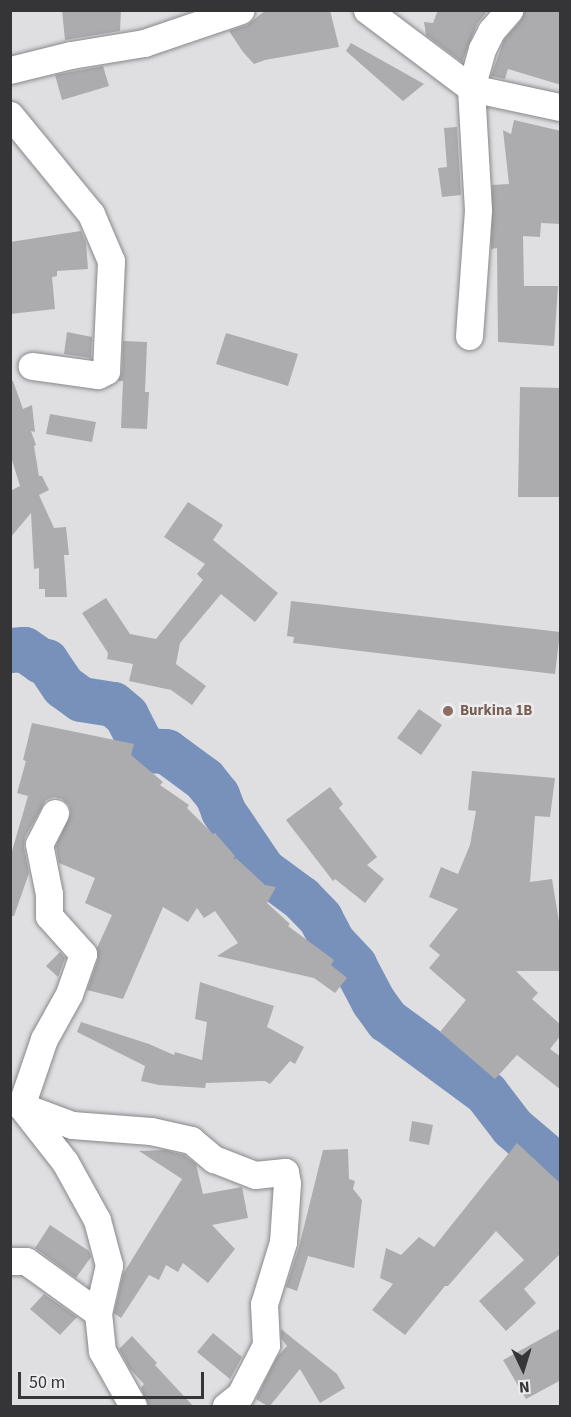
<!DOCTYPE html>
<html>
<head>
<meta charset="utf-8">
<style>
	body { margin:0 }
	#map { position:relative; width:571px; height:1417px; overflow:hidden; background:#dfdfe2; font-family:"Source Sans 3",sans-serif }
	div>[style] { position:absolute }
	.river>* { height:45px; margin:-22.5px; padding:0 22.5px; transform-origin:22.5px; border-radius:22.5px; background:#7791bb }
	.building>* { inset:0; background:#acacaf }
	.roads { filter:drop-shadow(0 0 2px #88888b) drop-shadow(0 0 2px #88888b) }
	.street>* { height:27px; margin:-13.5px; padding:0 13.5px; transform-origin:13.5px; border-radius:13.5px; background:#fff }
	.dots>* { width:16px; height:16px; translate:-50% -50%; box-sizing:border-box; border:3px solid #ececef; border-radius:50% }
	span { translate:-50% -50%; white-space:nowrap; text-align:center; line-height:1.15; -webkit-text-stroke:5px #ececef; paint-order:stroke }
	.education-label { font-size:15px; color:#785e54; font-weight:700 }
	.left { translate:0 -50%; text-align:left }
	.frame { position:absolute; inset:0; border:12px solid #353537; pointer-events:none }
	.north { position:absolute; left:493px; top:1339px; width:60px; height:60px; -webkit-text-stroke:4px #ececef; paint-order:stroke; rotate:176deg; font-size:16px; font-weight:700; line-height:24px; text-align:center; color:#353537 }
	.north::after { content:''; display:block; margin:auto; width:21px; height:27px; background:#353537; clip-path:polygon(50% 0,100% 100%,50% 72%,0 100%) }
	.scale { position:absolute; left:18px; top:1372px; width:186px; height:27px; box-sizing:border-box; border:3px solid #353537; border-top:0; padding-left:8px; font-size:18px; line-height:21px; white-space:nowrap; color:#353537; -webkit-text-stroke:4px #ececef; paint-order:stroke }
</style>
</head>
<body>
<div id="map">
	<div class="river">
		<div style="left:10px;top:650px;width:14px;rotate:-4deg"></div>
		<div style="left:24px;top:649px;width:21px;rotate:35deg"></div>
		<div style="left:41px;top:661px;width:5px"></div>
		<div style="left:46px;top:661px;width:30px;rotate:56deg"></div>
		<div style="left:63px;top:686px;width:22px;rotate:36deg"></div>
		<div style="left:81px;top:699px;width:32px;rotate:9deg"></div>
		<div style="left:113px;top:704px;width:17px;rotate:40deg"></div>
		<div style="left:126px;top:715px;width:39px;rotate:63deg"></div>
		<div style="left:144px;top:750px;width:22px;rotate:3deg"></div>
		<div style="left:166px;top:751px;width:47px;rotate:36.4deg"></div>
		<div style="left:204px;top:779px;width:21px;rotate:51deg"></div>
		<div style="left:217px;top:795px;width:17px;rotate:69deg"></div>
		<div style="left:223px;top:811px;width:71px;rotate:55.9deg"></div>
		<div style="left:263px;top:870px;width:47px;rotate:36.4deg"></div>
		<div style="left:301px;top:898px;width:28px;rotate:46deg"></div>
		<div style="left:320px;top:918px;width:26px;rotate:62deg"></div>
		<div style="left:332px;top:941px;width:33px;rotate:47deg"></div>
		<div style="left:354px;top:965px;width:41px;rotate:62.2deg"></div>
		<div style="left:373px;top:1001px;width:24px;rotate:54deg"></div>
		<div style="left:387px;top:1020px;width:123px;rotate:36.4deg"></div>
		<div style="left:486px;top:1093px;width:43px;rotate:52.6deg"></div>
		<div style="left:512px;top:1127px;width:63px;rotate:40.5deg"></div>
	</div>
	<div class="building">
		<div style="clip-path:polygon(62px 10px,121px 10px,120px 31px,65px 40px)"></div>
		<div style="clip-path:polygon(266px 10px,330px 10px,339px 47px,265px 60px,254px 64px,243px 52px,229px 31px,247px 25px)"></div>
		<div style="clip-path:polygon(438px 10px,488px 10px,477px 24px,462px 62px,426px 35px,424px 22px,433px 23px)"></div>
		<div style="clip-path:polygon(524px 10px,561px 10px,561px 85px,508px 69px,505px 79px,491px 76px,504px 40px,521px 20px)"></div>
		<div style="clip-path:polygon(351px 43px,424px 84px,403px 101px,346px 51px)"></div>
		<div style="clip-path:polygon(103px 66px,109px 86px,62px 100px,55px 75px)"></div>
		<div style="clip-path:polygon(514px 120px,561px 131px,561px 224px,541px 223px,540px 237px,523px 236px,524px 286px,558px 286px,554px 346px,498px 342px,497px 248px,491px 249px,492px 185px,509px 184px,503px 130px,511px 134px)"></div>
		<div style="clip-path:polygon(457px 127px,461px 195px,442px 197px,438px 168px,447px 167px,444px 128px)"></div>
		<div style="clip-path:polygon(81px 231px,86px 243px,88px 269px,57px 271px,57px 276px,52px 277px,55px 309px,10px 314px,10px 242px)"></div>
		<div style="clip-path:polygon(67px 332px,92px 337px,91px 358px,64px 354px)"></div>
		<div style="clip-path:polygon(226px 333px,298px 354px,288px 386px,216px 364px)"></div>
		<div style="clip-path:polygon(123px 341px,147px 342px,145px 392px,149px 392px,147px 429px,121px 428px,123px 381px,118px 381px,122px 372px)"></div>
		<div style="clip-path:polygon(10px 381px,13px 381px,23px 409px,32px 405px,35px 432px,31px 431px,36px 445px,34px 446px,39px 476px,42px 476px,49px 490px,39px 495px,54px 528px,66px 527px,69px 555px,64px 555px,67px 597px,45px 597px,45px 589px,39px 589px,39px 568px,34px 569px,31px 513px,10px 538px,10px 491px,20px 486px,10px 454px)"></div>
		<div style="clip-path:polygon(520px 387px,561px 388px,561px 497px,518px 497px)"></div>
		<div style="clip-path:polygon(50px 414px,96px 422px,92px 442px,46px 434px)"></div>
		<div style="clip-path:polygon(188px 502px,223px 525px,213px 540px,278px 593px,255px 622px,221px 594px,180px 643px,176px 664px,206px 686px,192px 705px,171px 690px,129px 681px,133px 664px,107px 659px,108px 653px,82px 613px,106px 598px,130px 634px,156px 639px,203px 580px,197px 574px,205px 564px,164px 537px)"></div>
		<div style="clip-path:polygon(291px 601px,560px 632px,555px 674px,293px 643px,294px 637px,287px 636px)"></div>
		<div style="clip-path:polygon(419px 709px,442px 725px,421px 755px,397px 738px)"></div>
		<div style="clip-path:polygon(32px 723px,134px 744px,131px 755px,163px 782px,160px 785px,189px 805px,187px 808px,213px 834px,215px 833px,235px 856px,233px 860px,236px 858px,265px 885px,276px 887px,267px 903px,290px 924px,288px 926px,334px 960px,331px 965px,347px 978px,335px 993px,314px 978px,217px 956px,238px 943px,215px 911px,204px 918px,197px 908px,188px 922px,163px 907px,123px 999px,87px 990px,98px 959px,97px 948px,112px 915px,85px 903px,95px 878px,59px 863px,56px 846px,71px 813px,69px 805px,62px 799px,54px 797px,46px 800px,25px 837px,24px 847px,29px 873px,14px 916px,10px 916px,10px 858px,28px 796px,17px 793px,26px 761px,23px 760px)"></div>
		<div style="clip-path:polygon(472px 771px,555px 778px,550px 817px,535px 816px,530px 882px,552px 879px,561px 934px,561px 971px,516px 971px,538px 993px,532px 999px,561px 1025px,561px 1035px,550px 1049px,561px 1057px,561px 1090px,517px 1055px,495px 1079px,440px 1032px,466px 1000px,429px 968px,440px 955px,429px 946px,458px 909px,429px 897px,441px 867px,458px 874px,470px 845px,476px 811px,468px 810px)"></div>
		<div style="clip-path:polygon(330px 787px,343px 804px,339px 808px,377px 857px,367px 865px,384px 879px,365px 903px,335px 879px,333px 881px,286px 820px)"></div>
		<div style="clip-path:polygon(60px 952px,65px 958px,58px 977px,46px 966px)"></div>
		<div style="clip-path:polygon(200px 982px,274px 1006px,267px 1027px,304px 1047px,295px 1064px,290px 1061px,270px 1084px,265px 1081px,206px 1083px,205px 1088px,159px 1085px,141px 1081px,145px 1066px,77px 1032px,81px 1022px,149px 1044px,174px 1055px,175px 1052px,202px 1060px,207px 1022px,195px 1019px)"></div>
		<div style="clip-path:polygon(412px 1121px,433px 1125px,429px 1145px,409px 1141px)"></div>
		<div style="clip-path:polygon(517px 1143px,561px 1184px,561px 1253px,524px 1289px,536px 1303px,506px 1331px,479px 1301px,524px 1260px,496px 1231px,448px 1286px,445px 1286px,405px 1335px,372px 1310px,393px 1284px,380px 1278px,386px 1248px,401px 1255px,419px 1237px,434px 1247px)"></div>
		<div style="clip-path:polygon(348px 1149px,349px 1179px,355px 1181px,353px 1189px,362px 1200px,354px 1268px,308px 1256px,297px 1291px,286px 1287px,299px 1247px,323px 1150px)"></div>
		<div style="clip-path:polygon(165px 1150px,184px 1155px,196px 1164px,203px 1194px,242px 1187px,248px 1218px,212px 1225px,235px 1249px,208px 1283px,183px 1263px,178px 1272px,166px 1265px,159px 1280px,149px 1275px,121px 1318px,114px 1313px,123px 1274px,182px 1179px,139px 1151px)"></div>
		<div style="clip-path:polygon(50px 1225px,89px 1251px,91px 1257px,76px 1278px,35px 1248px)"></div>
		<div style="clip-path:polygon(44px 1294px,77px 1317px,60px 1335px,30px 1309px)"></div>
		<div style="clip-path:polygon(561px 1328px,561px 1380px,526px 1399px,503px 1360px)"></div>
		<div style="clip-path:polygon(281px 1329px,337px 1374px,345px 1388px,320px 1403px,300px 1369px,269px 1407px,256px 1399px,277px 1357px,287px 1346px,281px 1338px)"></div>
		<div style="clip-path:polygon(213px 1333px,242px 1357px,230px 1379px,197px 1352px)"></div>
		<div style="clip-path:polygon(132px 1336px,157px 1363px,155px 1365px,194px 1407px,149px 1407px,141px 1388px,144px 1384px,130px 1369px,119px 1349px)"></div>
	</div>
	<div class="roads">
		<div class="street">
			<div style="left:367px;top:10px;width:130px;rotate:36.9deg"></div>
			<div style="left:471px;top:88px;width:91px;rotate:12.1deg"></div>
			<div style="left:10px;top:70px;width:63px;rotate:-13.8deg"></div>
			<div style="left:71px;top:55px;width:74px;rotate:-9.3deg"></div>
			<div style="left:144px;top:43px;width:102px;rotate:-18.8deg"></div>
			<div style="left:10px;top:115px;width:128px;rotate:50.7deg"></div>
			<div style="left:91px;top:214px;width:51px;rotate:66.9deg"></div>
			<div style="left:111px;top:261px;width:110px;rotate:92.6deg"></div>
			<div style="left:106px;top:371px;width:9px;rotate:153deg"></div>
			<div style="left:98px;top:375px;width:67px;rotate:-172.2deg"></div>
			<div style="left:469px;top:336px;width:126px;rotate:-85.9deg"></div>
			<div style="left:478px;top:210px;width:122px;rotate:-93.3deg"></div>
			<div style="left:471px;top:88px;width:41px;rotate:-74.2deg"></div>
			<div style="left:482px;top:49px;width:20px;rotate:-63deg"></div>
			<div style="left:491px;top:31px;width:28px;rotate:-49deg"></div>
			<div style="left:55px;top:813px;width:35px;rotate:117deg"></div>
			<div style="left:39px;top:844px;width:51px;rotate:78.7deg"></div>
			<div style="left:49px;top:894px;width:22px;rotate:90deg"></div>
			<div style="left:49px;top:916px;width:51px;rotate:48.2deg"></div>
			<div style="left:83px;top:954px;width:42px;rotate:109.3deg"></div>
			<div style="left:69px;top:994px;width:51px;rotate:119.1deg"></div>
			<div style="left:44px;top:1039px;width:71px;rotate:108.9deg"></div>
			<div style="left:21px;top:1106px;width:71px;rotate:51.8deg"></div>
			<div style="left:65px;top:1162px;width:66px;rotate:61.1deg"></div>
			<div style="left:97px;top:1220px;width:47px;rotate:75.1deg"></div>
			<div style="left:109px;top:1265px;width:49px;rotate:102.9deg"></div>
			<div style="left:98px;top:1313px;width:38px;rotate:84deg"></div>
			<div style="left:102px;top:1351px;width:63px;rotate:60.6deg"></div>
			<div style="left:21px;top:1106px;width:54px;rotate:20.4deg"></div>
			<div style="left:72px;top:1125px;width:79px;rotate:4.3deg"></div>
			<div style="left:151px;top:1131px;width:41px;rotate:12.7deg"></div>
			<div style="left:191px;top:1140px;width:30px;rotate:40deg"></div>
			<div style="left:214px;top:1159px;width:44px;rotate:21.3deg"></div>
			<div style="left:255px;top:1175px;width:30px;rotate:-6deg"></div>
			<div style="left:285px;top:1172px;width:11px;rotate:80deg"></div>
			<div style="left:287px;top:1183px;width:59px;rotate:93.9deg"></div>
			<div style="left:283px;top:1242px;width:65px;rotate:107deg"></div>
			<div style="left:264px;top:1304px;width:41px;rotate:87.2deg"></div>
			<div style="left:266px;top:1345px;width:56px;rotate:117.5deg"></div>
			<div style="left:240px;top:1395px;width:18px;rotate:142deg"></div>
			<div style="left:10px;top:1261px;width:16px"></div>
			<div style="left:26px;top:1261px;width:89px;rotate:35.8deg"></div>
		</div>
	</div>
	<div class="dots">
		<div style="left:448px;top:711px;background:#8d6e63"></div>
	</div>
	<div class="education-label">
		<span class="left" style="left:460px;top:711px">Burkina 1B</span>
	</div>
	<div class="frame"></div>
	<div class="north">N</div>
	<div class="scale">50 m</div>
</div>
</body>
</html>
